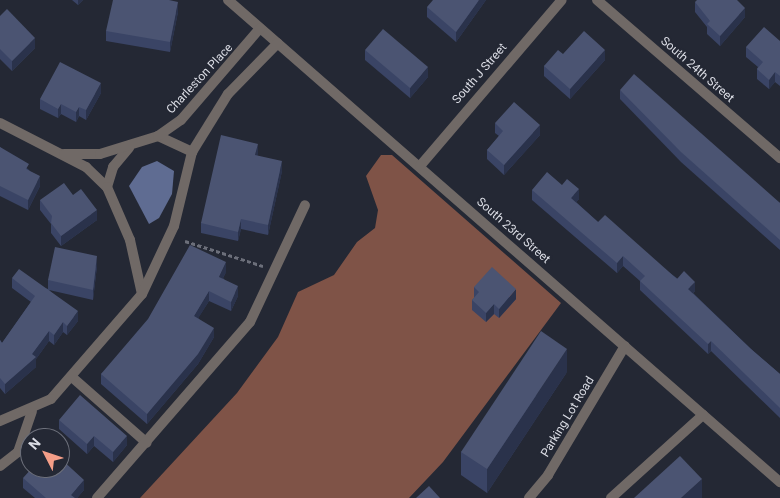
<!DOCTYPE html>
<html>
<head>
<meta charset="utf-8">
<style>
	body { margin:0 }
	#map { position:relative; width:780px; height:498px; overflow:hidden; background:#242834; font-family:Roboto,sans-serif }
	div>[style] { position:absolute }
	.forest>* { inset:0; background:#7f5347 }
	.water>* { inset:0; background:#5f6c92 }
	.path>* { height:3px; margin-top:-1.5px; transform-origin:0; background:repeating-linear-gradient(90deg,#6c6f7a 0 4px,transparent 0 6.5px) }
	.service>* { height:10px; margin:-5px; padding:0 5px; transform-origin:5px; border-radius:5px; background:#706966 }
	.minor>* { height:10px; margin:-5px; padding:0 5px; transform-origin:5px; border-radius:5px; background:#706966 }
	.wall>* { inset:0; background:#3a4465 }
	.shaded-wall>* { inset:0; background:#2a324b }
	.building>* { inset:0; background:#4b5472 }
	span { translate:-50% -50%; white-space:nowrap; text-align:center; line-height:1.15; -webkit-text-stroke:4px #242834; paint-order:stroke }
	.street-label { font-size:12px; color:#dbdde5 }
	.north { position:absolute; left:20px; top:428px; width:50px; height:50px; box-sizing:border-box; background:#242834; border:1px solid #6d707b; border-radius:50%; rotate:311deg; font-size:14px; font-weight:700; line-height:20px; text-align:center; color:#dbdde5 }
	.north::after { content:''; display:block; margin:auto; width:18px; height:22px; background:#f49e88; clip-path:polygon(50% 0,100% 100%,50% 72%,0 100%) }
</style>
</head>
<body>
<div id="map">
	<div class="forest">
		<div style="clip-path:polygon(381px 155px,392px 155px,561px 303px,443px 462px,409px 498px,140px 498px,237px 393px,278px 337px,298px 292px,334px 275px,357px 242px,375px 228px,378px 210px,366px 176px)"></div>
	</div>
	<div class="water">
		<div style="clip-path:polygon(157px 161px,174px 171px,172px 194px,159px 218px,149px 224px,129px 186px,142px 167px)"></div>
	</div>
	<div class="path">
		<div style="left:185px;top:241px;width:82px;rotate:17.8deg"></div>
	</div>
	<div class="service">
		<div style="left:158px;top:136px;width:38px;rotate:25deg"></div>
		<div style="left:107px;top:187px;width:21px;rotate:-73deg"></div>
		<div style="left:113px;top:167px;width:25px;rotate:-50deg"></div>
		<div style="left:73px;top:378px;width:98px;rotate:41.3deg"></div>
		<div style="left:0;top:466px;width:23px;rotate:-38deg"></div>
		<div style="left:18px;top:452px;width:43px;rotate:-71.1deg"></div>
		<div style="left:97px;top:498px;width:233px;rotate:-49deg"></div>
		<div style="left:250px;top:322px;width:129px;rotate:-64.8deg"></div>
	</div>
	<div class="minor">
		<div style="left:228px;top:0;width:733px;rotate:41.13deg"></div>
		<div style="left:597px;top:0;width:242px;rotate:40.8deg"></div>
		<div style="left:0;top:123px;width:97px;rotate:27.1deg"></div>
		<div style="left:86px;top:167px;width:29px;rotate:44deg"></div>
		<div style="left:107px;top:187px;width:58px;rotate:66.5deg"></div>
		<div style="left:130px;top:240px;width:55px;rotate:77.5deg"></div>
		<div style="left:142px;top:294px;width:139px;rotate:130.9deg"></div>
		<div style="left:51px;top:399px;width:56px;rotate:156.7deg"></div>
		<div style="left:64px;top:154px;width:36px"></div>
		<div style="left:100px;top:154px;width:61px;rotate:-17.2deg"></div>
		<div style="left:158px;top:136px;width:28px;rotate:-35deg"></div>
		<div style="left:181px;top:120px;width:121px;rotate:-49.3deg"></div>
		<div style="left:420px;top:166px;width:218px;rotate:-49.5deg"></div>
		<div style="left:142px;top:294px;width:75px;rotate:-64.8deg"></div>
		<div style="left:174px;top:226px;width:76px;rotate:-76.3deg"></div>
		<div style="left:192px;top:152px;width:68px;rotate:-58.2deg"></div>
		<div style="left:228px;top:94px;width:71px;rotate:-45.6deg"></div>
		<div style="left:529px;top:498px;width:30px;rotate:-50deg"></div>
		<div style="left:548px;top:475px;width:150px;rotate:-59.2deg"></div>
		<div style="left:611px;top:498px;width:124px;rotate:-42.1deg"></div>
	</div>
	<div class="wall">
		<div style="clip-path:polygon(72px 0,83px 0,78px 5px)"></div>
		<div style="clip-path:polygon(486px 0,456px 42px,427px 17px,427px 7px)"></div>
		<div style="clip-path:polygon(695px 2px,745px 17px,720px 46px,707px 34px,707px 27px,695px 12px)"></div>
		<div style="clip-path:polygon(178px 12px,170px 52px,106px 41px,106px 31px)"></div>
		<div style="clip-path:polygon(0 16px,35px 48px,12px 71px,0 59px)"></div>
		<div style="clip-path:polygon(780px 41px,780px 86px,775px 82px,769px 89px,757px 79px,757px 69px,758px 67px,746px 57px,746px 47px)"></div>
		<div style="clip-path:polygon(365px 50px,428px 77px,410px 98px,365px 60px)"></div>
		<div style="clip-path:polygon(563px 54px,605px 60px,570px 99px,544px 76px,544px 66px)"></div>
		<div style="clip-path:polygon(620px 90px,780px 203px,780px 250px,681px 162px,620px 99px)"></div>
		<div style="clip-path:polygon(101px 93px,86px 120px,79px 116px,76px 122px,61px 114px,58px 118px,40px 109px,40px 99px)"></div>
		<div style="clip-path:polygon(495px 123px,540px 135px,504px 175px,487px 159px,487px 150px,499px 136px,495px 133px)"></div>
		<div style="clip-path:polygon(0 147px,29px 170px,40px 186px,28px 210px,0 196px)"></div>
		<div style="clip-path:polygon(258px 154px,257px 156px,282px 171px,268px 235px,241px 229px,238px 241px,201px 233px,201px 223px)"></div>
		<div style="clip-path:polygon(562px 185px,579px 199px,576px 202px,598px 222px,695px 291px,693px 293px,751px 349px,780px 374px,780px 418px,711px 351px,708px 354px,640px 290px,640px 281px,623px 266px,617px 273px,532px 200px,532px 190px)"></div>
		<div style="clip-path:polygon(73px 195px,97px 220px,61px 246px,51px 233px,51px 224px,40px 210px,40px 200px)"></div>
		<div style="clip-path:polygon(97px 266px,93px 300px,49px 290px,78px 321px,67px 335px,63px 332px,54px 345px,49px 341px,36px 359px,36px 367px,5px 394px,0 388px,0 340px,2px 343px,31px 302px,12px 288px,12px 278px,48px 289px,48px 280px)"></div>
		<div style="clip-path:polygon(226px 272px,223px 278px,238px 296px,231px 311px,209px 301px,198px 318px,214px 337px,198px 364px,147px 424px,101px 384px,101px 374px)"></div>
		<div style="clip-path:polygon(474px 287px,516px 299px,499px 318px,494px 314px,486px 322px,472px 310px,472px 300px,474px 298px)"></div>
		<div style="clip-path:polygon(567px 372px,487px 493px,461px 475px,461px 452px)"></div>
		<div style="clip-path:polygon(59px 420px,127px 445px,113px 462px,94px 446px,87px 454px,59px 429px)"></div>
		<div style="clip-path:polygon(23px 478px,84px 490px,77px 498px,35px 498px,23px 488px)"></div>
	</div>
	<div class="shaded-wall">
		<div style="clip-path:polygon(78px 0,83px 0,78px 5px)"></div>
		<div style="clip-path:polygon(479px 0,486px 0,456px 42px,456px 32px)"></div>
		<div style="clip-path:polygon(178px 2px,178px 12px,170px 52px,170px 42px)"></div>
		<div style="clip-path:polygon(745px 8px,745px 17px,720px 46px,720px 36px)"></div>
		<div style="clip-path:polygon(35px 38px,35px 48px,12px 71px,12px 61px)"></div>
		<div style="clip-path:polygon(605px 50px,605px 60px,570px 99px,570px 89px)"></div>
		<div style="clip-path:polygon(428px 67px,428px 77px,410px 98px,410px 88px)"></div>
		<div style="clip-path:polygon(775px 72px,775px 82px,769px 89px,769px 80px)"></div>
		<div style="clip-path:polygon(101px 83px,101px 93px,86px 120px,86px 110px)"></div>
		<div style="clip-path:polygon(61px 104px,61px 114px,58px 118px,58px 109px)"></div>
		<div style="clip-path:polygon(79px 107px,79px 116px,76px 122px,76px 112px)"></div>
		<div style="clip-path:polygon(540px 125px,540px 135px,504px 175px,504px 165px)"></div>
		<div style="clip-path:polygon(258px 144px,258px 154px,255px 165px,255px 155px)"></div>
		<div style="clip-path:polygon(282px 161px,282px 171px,268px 235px,268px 225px)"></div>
		<div style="clip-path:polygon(40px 176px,40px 186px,28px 210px,28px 200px)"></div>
		<div style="clip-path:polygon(579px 189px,579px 199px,571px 208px,571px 198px)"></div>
		<div style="clip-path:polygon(97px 210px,97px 220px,61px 246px,61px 236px)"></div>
		<div style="clip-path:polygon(241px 219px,241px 229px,238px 241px,238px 232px)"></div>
		<div style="clip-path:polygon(97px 256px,97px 266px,93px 300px,93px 290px)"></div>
		<div style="clip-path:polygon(623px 256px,623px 266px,617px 273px,617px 263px)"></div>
		<div style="clip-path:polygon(226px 262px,226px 272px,219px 286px,219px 277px)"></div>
		<div style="clip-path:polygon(695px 282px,695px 291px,688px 298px,688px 289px)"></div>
		<div style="clip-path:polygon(238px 286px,238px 296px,231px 311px,231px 302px)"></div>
		<div style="clip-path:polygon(516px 289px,516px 299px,499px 318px,499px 309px)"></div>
		<div style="clip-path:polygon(209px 291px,209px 301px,194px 325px,194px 316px)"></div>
		<div style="clip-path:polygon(494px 304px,494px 314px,486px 322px,486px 313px)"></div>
		<div style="clip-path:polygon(78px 311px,78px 321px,67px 335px,67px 326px)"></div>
		<div style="clip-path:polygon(63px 322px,63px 332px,54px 345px,54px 335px)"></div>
		<div style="clip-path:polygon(214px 328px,214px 337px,198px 364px,147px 424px,147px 414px)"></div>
		<div style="clip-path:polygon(49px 331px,49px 341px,36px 359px,36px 367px,5px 394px,5px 384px,32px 354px)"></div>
		<div style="clip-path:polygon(711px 341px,711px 351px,708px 354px,708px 344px)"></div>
		<div style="clip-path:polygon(567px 349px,567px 372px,487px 493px,487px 469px)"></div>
		<div style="clip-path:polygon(94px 436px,94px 446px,87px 454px,87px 444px)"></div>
		<div style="clip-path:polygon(127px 436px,127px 445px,113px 462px,113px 452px)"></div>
		<div style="clip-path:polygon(702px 479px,702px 498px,681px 498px)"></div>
		<div style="clip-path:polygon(84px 480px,84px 490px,77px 498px,71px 498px,71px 495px)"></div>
	</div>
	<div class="building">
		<div style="clip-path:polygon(113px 0,169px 0,178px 2px,170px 42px,106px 31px)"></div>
		<div style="clip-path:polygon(433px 0,479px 0,456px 32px,427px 7px)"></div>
		<div style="clip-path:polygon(697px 0,737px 0,745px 8px,720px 36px,707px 24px,710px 21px,695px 2px)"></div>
		<div style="clip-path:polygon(7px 9px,35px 38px,12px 61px,0 49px,0 16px)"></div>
		<div style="clip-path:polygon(764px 27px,780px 41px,780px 76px,775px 72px,769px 80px,757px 69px,763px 62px,746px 47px)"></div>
		<div style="clip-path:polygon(383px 29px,428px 67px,410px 88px,365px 50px)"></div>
		<div style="clip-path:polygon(584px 31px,605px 50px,570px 89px,544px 66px,558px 50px,563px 54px)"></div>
		<div style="clip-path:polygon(60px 62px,101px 83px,86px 110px,79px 107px,76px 112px,61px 104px,58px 109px,40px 99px)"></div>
		<div style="clip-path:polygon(634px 74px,780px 203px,780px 240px,681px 152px,620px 90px)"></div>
		<div style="clip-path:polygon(514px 102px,540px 125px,504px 165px,487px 150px,503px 131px,495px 123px)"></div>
		<div style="clip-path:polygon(221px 135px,258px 144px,255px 155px,282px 161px,268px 225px,241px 219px,238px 232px,201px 223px)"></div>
		<div style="clip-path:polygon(0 147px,29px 164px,26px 169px,40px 176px,28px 200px,0 186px)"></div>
		<div style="clip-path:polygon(547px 172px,562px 185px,567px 179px,579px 189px,571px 198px,598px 222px,605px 215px,677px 279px,684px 271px,695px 282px,688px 289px,751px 349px,780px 374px,780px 408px,711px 341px,708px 344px,640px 281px,645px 276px,623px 256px,617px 263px,532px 190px)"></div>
		<div style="clip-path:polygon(64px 183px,73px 195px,81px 189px,97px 210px,61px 236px,51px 223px,52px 216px,40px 200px)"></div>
		<div style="clip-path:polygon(190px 245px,226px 262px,219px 277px,238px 286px,231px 302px,209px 291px,194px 316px,214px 328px,198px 354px,147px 414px,101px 374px,148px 319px)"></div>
		<div style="clip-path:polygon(55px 247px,97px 256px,93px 290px,48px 280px)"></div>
		<div style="clip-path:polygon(492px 267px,516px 289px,499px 309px,494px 304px,486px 313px,472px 300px,479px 292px,474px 287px)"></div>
		<div style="clip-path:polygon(19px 269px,78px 311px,67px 326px,63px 322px,54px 335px,49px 331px,32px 354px,36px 357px,5px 384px,0 378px,0 340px,2px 343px,35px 296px,12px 278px)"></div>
		<div style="clip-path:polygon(541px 331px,567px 349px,487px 469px,461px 452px)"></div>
		<div style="clip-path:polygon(80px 395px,127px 436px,113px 452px,94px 436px,87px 444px,59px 420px)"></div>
		<div style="clip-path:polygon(680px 456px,702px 479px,681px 498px,634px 498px)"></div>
		<div style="clip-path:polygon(60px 458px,84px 480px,71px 495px,75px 498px,46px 498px,23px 478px,32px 468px,60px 468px)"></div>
		<div style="clip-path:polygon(429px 486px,440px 498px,416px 498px)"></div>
	</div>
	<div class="street-label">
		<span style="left:697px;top:70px;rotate:41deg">South 24th Street</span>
		<span style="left:480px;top:74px;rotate:-49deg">South J Street</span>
		<span style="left:200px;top:79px;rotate:-47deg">Charleston Place</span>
		<span style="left:513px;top:231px;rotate:41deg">South 23rd Street</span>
		<span style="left:568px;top:417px;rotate:-59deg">Parking Lot Road</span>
	</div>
	<div class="north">N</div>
</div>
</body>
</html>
